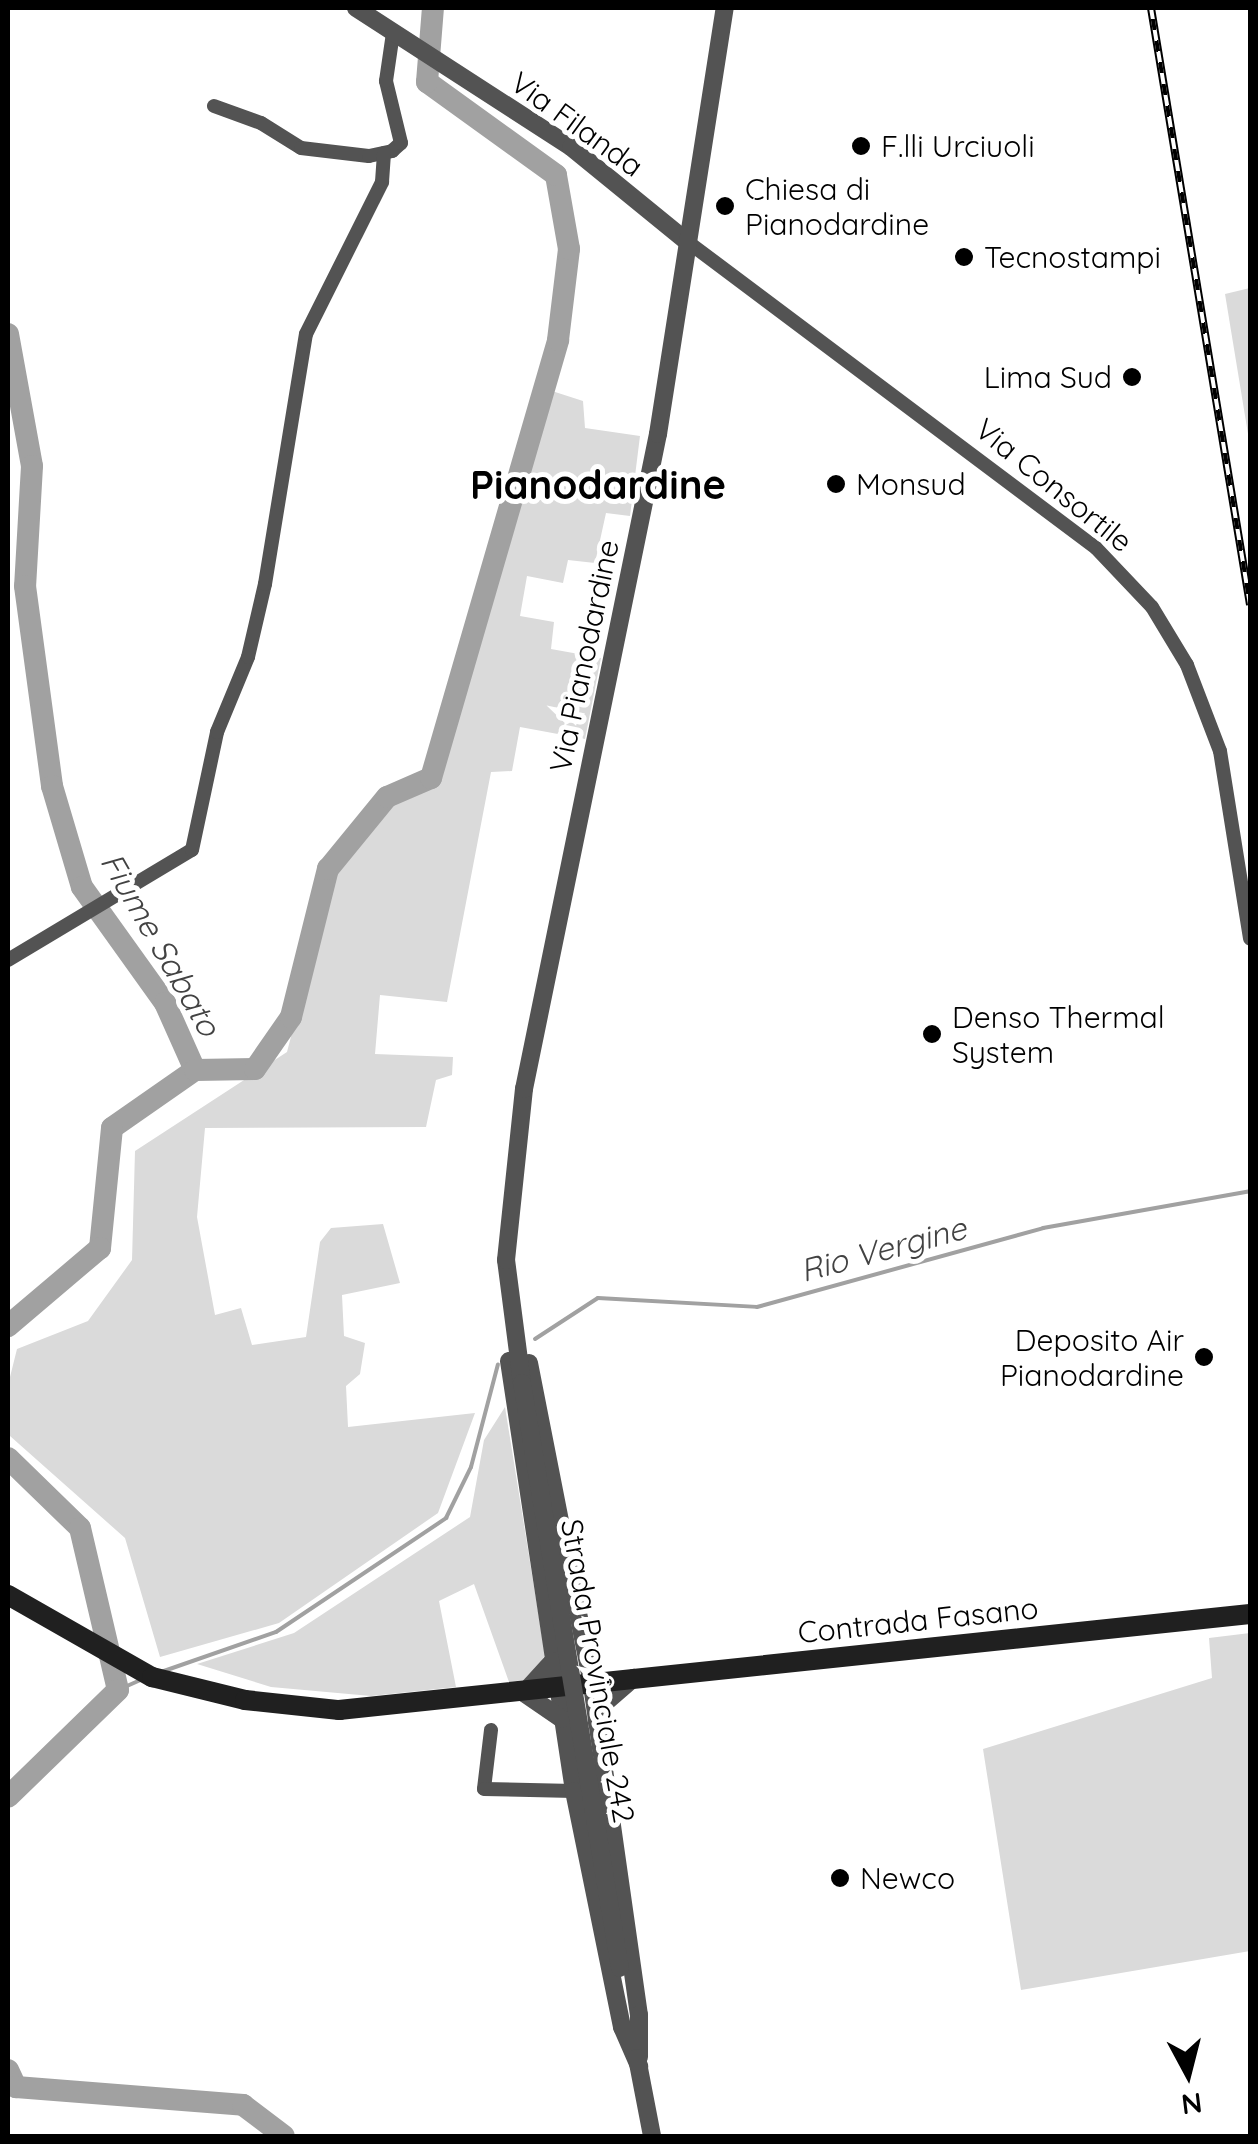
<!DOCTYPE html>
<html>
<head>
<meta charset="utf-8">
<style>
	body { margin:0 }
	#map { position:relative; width:1258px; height:2144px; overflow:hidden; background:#fff; font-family:Quicksand,sans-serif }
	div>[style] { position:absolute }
	.green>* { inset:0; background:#dadada }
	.stream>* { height:4px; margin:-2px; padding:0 2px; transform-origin:2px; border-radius:2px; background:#a1a1a1 }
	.river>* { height:22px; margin:-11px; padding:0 11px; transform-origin:11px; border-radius:11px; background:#a1a1a1 }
	.minor>* { height:14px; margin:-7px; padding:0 7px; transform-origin:7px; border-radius:7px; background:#535353 }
	.tertiary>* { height:18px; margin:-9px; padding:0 9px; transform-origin:9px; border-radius:9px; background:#535353 }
	.secondary>* { height:20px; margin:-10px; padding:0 10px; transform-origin:10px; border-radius:10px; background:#202020 }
	.rail>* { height:8px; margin-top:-4px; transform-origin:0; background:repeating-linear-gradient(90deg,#fff 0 11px,#000 0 22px); box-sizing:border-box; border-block:2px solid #000 }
	.tertiary-bridge>* { height:18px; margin:-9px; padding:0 9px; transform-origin:9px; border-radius:9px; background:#535353 }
	.dots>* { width:28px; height:28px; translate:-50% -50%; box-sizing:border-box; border:5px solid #fff; border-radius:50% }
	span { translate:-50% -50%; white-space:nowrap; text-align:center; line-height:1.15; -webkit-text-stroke:10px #fff; paint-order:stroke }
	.street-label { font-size:30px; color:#000 }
	.poi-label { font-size:30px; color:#000 }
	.left { translate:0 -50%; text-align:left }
	.right { translate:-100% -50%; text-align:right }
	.water-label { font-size:32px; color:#424242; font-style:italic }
	.district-label { font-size:40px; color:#000; font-weight:700 }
	.frame { position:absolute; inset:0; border:10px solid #000; pointer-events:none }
	.north { position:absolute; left:1138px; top:2024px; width:100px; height:100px; -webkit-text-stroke:8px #fff; paint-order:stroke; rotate:173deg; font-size:28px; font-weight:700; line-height:40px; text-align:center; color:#000 }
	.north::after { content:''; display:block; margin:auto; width:35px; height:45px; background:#000; clip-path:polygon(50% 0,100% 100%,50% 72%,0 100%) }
</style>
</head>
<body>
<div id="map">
	<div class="green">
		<div style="clip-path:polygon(1250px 288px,1250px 446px,1225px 294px)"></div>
		<div style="clip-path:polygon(552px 391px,583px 401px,585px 428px,640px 436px,630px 516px,606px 513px,595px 563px,568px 560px,563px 583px,527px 576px,520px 616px,554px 622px,551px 649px,601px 658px,585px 739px,520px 727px,512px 771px,491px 772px,447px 1002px,380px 995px,375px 1054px,453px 1057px,452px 1075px,436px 1080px,426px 1127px,205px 1128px,197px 1217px,215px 1315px,241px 1308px,252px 1345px,306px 1337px,320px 1242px,331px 1228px,383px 1224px,400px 1283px,342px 1295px,344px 1336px,365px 1343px,360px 1374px,346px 1386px,348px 1427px,475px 1413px,438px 1513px,279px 1623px,160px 1657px,125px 1538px,10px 1436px,8px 1385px,17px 1349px,88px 1321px,132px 1260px,135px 1151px,287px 1052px,334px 872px,385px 809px,435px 783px)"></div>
		<div style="clip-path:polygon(505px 1407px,545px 1655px,531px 1679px,509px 1682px,474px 1584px,439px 1601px,456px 1687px,371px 1696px,271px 1687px,197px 1664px,294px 1633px,470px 1517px,484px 1440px)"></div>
		<div style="clip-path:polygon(1250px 1633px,1250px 1951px,1021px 1990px,983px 1749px,1212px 1678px,1209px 1638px)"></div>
	</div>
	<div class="stream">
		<div style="left:535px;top:1339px;width:75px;rotate:-33.1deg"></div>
		<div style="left:598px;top:1298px;width:159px;rotate:3.2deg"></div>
		<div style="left:757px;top:1307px;width:297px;rotate:-15.4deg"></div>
		<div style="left:1043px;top:1228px;width:210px;rotate:-10.1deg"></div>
		<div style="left:161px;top:1672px;width:122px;rotate:-19.2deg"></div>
		<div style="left:276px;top:1632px;width:205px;rotate:-33.8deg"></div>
		<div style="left:446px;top:1518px;width:57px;rotate:-63.9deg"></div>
		<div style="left:471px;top:1467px;width:106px;rotate:-75.3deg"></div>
		<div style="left:118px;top:1690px;width:27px;rotate:-24deg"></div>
	</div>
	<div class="river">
		<div style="left:8px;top:334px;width:134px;rotate:79.7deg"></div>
		<div style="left:32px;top:466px;width:120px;rotate:93.3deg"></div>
		<div style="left:25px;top:586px;width:202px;rotate:82.3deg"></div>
		<div style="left:52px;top:786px;width:105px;rotate:73.5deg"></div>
		<div style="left:82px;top:887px;width:143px;rotate:54.4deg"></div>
		<div style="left:165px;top:1003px;width:73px;rotate:65.9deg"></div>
		<div style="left:195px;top:1070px;width:101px;rotate:145.1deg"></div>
		<div style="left:112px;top:1128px;width:121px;rotate:95.7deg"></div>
		<div style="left:100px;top:1248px;width:121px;rotate:139.7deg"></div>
		<div style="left:195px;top:1070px;width:60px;rotate:-1deg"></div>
		<div style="left:255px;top:1069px;width:63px;rotate:-55.3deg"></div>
		<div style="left:291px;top:1017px;width:153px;rotate:-76deg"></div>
		<div style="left:328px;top:869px;width:93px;rotate:-50.7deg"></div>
		<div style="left:387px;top:797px;width:48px;rotate:-23.4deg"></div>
		<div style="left:431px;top:778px;width:456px;rotate:-73.8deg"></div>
		<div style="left:558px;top:340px;width:92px;rotate:-83.1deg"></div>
		<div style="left:569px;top:249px;width:75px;rotate:-100deg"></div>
		<div style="left:556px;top:175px;width:159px;rotate:-144.2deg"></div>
		<div style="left:427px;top:82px;width:74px;rotate:-85.4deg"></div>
		<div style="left:8px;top:1458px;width:100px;rotate:44.2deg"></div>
		<div style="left:80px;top:1528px;width:166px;rotate:76.8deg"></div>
		<div style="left:118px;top:1690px;width:153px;rotate:135.8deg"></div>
		<div style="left:8px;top:2070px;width:19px;rotate:65deg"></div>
		<div style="left:16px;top:2087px;width:228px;rotate:4.5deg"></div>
		<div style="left:243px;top:2105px;width:51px;rotate:37.1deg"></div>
	</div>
	<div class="minor">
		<div style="left:214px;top:106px;width:50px;rotate:19.9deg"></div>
		<div style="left:261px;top:123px;width:47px;rotate:32deg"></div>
		<div style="left:301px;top:148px;width:68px;rotate:6.7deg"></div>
		<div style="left:369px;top:156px;width:24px;rotate:-12deg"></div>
		<div style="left:392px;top:151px;width:12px;rotate:-42deg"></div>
		<div style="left:401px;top:143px;width:64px;rotate:-103.6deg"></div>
		<div style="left:386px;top:81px;width:49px;rotate:-81.7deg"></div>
		<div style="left:684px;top:239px;width:515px;rotate:36.87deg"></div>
		<div style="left:1096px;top:548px;width:81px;rotate:46.5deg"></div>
		<div style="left:1152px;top:607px;width:68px;rotate:58.9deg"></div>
		<div style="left:1187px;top:665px;width:92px;rotate:69deg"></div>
		<div style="left:1220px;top:751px;width:190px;rotate:80.9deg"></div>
		<div style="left:8px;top:960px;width:214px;rotate:-30.9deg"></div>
		<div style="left:192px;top:850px;width:121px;rotate:-78deg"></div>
		<div style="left:217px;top:732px;width:81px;rotate:-67.5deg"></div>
		<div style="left:248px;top:657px;width:75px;rotate:-76.9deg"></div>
		<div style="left:265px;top:584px;width:253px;rotate:-80.7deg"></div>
		<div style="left:306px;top:334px;width:170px;rotate:-63.4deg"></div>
		<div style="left:382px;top:182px;width:29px;rotate:-86deg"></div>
		<div style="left:491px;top:1730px;width:59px;rotate:96.8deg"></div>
		<div style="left:484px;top:1789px;width:90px;rotate:1.3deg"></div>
	</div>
	<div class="tertiary">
		<div style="left:356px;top:8px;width:256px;rotate:32.9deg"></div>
		<div style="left:571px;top:147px;width:146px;rotate:39.2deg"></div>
		<div style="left:509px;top:1361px;width:435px;rotate:81.4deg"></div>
		<div style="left:574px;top:1791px;width:241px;rotate:78.5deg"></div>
		<div style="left:622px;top:2027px;width:43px;rotate:66.4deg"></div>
		<div style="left:529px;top:1363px;width:328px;rotate:78.9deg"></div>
		<div style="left:592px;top:1685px;width:333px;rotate:81.9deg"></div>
		<div style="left:639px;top:2015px;width:42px;rotate:90deg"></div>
		<div style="left:522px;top:1383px;width:124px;rotate:-97.4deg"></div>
		<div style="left:506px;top:1260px;width:172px;rotate:-84deg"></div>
		<div style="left:524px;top:1089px;width:669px;rotate:-78.44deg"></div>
		<div style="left:658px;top:434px;width:431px;rotate:-81.1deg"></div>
		<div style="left:553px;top:1661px;width:43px;rotate:132.2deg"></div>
		<div style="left:524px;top:1693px;width:46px;rotate:34.4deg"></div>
		<div style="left:597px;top:1723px;width:23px;rotate:-67deg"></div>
		<div style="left:606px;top:1702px;width:37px;rotate:-41deg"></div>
		<div style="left:637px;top:2058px;width:79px;rotate:79.1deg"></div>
	</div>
	<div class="secondary">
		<div style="left:8px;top:1595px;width:166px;rotate:29.7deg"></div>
		<div style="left:152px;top:1677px;width:96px;rotate:13.9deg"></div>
		<div style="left:245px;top:1700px;width:95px;rotate:6.1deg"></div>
		<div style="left:339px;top:1710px;width:916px;rotate:-6.02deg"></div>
	</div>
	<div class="rail">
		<div style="left:1151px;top:8px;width:605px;rotate:80.58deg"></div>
	</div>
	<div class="tertiary-bridge">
		<div style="left:522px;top:1383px;width:593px;rotate:80.49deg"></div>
	</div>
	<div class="dots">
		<div style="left:861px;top:146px;background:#000"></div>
		<div style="left:725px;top:206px;background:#000"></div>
		<div style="left:964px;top:257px;background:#000"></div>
		<div style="left:1132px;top:377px;background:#000"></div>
		<div style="left:836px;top:484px;background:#000"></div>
		<div style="left:932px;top:1034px;background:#000"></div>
		<div style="left:1204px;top:1357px;background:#000"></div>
		<div style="left:840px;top:1878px;background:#000"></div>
	</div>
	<div class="street-label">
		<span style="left:577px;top:124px;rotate:36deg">Via Filanda</span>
		<span style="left:1054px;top:485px;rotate:39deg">Via Consortile</span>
		<span style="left:584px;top:656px;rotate:-78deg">Via Pianodardine</span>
		<span style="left:918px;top:1620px;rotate:-6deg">Contrada Fasano</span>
		<span style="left:598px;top:1671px;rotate:80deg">Strada Provinciale 242</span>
	</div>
	<div class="poi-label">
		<span class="left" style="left:881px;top:146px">F.lli Urciuoli</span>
		<span class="left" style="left:745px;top:206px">Chiesa di<br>Pianodardine</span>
		<span class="left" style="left:984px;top:257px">Tecnostampi</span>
		<span class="right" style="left:1112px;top:377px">Lima Sud</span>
		<span class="left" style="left:856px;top:484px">Monsud</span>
		<span class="left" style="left:952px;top:1034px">Denso Thermal<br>System</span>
		<span class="right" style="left:1184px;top:1357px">Deposito Air<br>Pianodardine</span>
		<span class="left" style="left:860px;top:1878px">Newco</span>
	</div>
	<div class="water-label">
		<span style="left:161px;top:944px;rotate:60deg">Fiume Sabato</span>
		<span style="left:883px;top:1249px;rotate:-15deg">Rio Vergine</span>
	</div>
	<div class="district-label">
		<span style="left:598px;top:484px">Pianodardine</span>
	</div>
	<div class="frame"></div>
	<div class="north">N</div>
</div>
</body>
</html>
